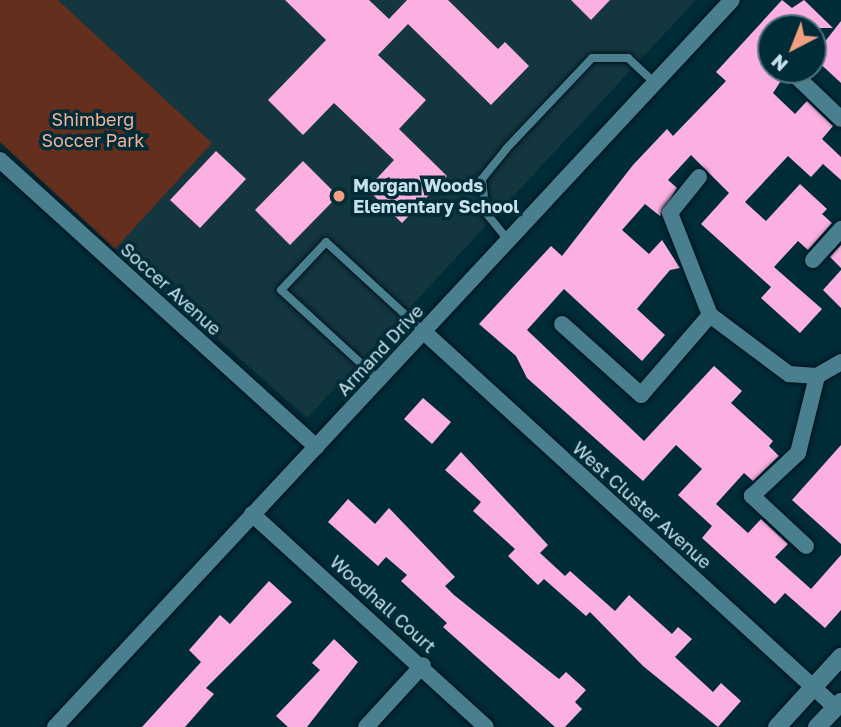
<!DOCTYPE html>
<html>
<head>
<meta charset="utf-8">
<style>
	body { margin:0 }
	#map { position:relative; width:841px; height:727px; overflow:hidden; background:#002c37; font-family:"Golos Text",sans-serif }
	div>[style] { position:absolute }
	.built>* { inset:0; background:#13363f }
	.green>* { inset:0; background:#64301d }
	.building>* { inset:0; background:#fcb0e1 }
	.roads { filter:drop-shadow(0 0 2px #00131b) drop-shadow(0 0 2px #00131b) }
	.lane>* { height:8px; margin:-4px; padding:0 4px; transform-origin:4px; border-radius:4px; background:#4a7f8f }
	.street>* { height:16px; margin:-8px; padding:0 8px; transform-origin:8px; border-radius:8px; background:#4a7f8f }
	.secondary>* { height:18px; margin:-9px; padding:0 9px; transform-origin:9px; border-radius:9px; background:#4a7f8f }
	.dots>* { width:19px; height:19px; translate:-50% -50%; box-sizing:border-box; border:4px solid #002c37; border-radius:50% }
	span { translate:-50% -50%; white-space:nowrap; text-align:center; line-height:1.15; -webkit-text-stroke:7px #002c37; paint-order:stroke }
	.park-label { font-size:18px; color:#f3b29b }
	.poi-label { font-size:18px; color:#c6e1ea; font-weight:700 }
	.left { translate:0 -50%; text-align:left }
	.street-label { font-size:18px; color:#c6e1ea }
	.north { position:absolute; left:757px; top:14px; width:70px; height:70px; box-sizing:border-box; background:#002c37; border:2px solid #4f747f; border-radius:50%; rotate:222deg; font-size:19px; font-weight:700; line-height:28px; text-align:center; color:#c6e1ea }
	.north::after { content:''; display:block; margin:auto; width:24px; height:32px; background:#f39f82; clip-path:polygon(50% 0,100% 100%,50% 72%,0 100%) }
</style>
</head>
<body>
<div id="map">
	<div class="built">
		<div style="clip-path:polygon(58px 0,696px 0,307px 418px,115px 249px,212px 143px)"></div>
	</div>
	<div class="green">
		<div style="clip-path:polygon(0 0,58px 0,212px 143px,115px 249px,0 142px)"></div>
	</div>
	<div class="building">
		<div style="clip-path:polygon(285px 0,369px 0,389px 19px,407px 0,448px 0,498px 49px,505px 42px,529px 66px,491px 105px,408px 24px,378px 55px,426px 100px,399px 129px,447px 176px,402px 223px,367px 189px,394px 160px,334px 103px,303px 135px,268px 100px,326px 40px)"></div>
		<div style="clip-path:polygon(571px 0,610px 0,591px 20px)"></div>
		<div style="clip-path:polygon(782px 0,792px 8px,804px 0,833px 28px,771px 28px,771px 70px,788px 70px,773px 93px,795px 114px,807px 101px,833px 126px,822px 139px,841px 157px,841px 180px,823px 164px,811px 177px,788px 156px,745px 202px,766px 221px,800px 184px,827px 209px,822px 214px,832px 223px,808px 250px,798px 241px,774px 267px,822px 309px,800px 333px,761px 298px,771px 287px,701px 224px,729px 193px,691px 155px,668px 180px,677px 188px,660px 216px,645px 204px,622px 230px,649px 254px,662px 240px,680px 268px,670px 270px,637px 309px,665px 335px,642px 361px,564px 289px,527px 330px,644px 441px,714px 366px,742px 391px,731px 403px,773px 441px,769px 446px,779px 456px,753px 481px,744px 473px,716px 504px,748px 533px,761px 519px,788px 544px,775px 557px,811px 589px,841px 555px,841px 610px,825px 628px,785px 593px,775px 604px,702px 538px,712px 526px,678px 495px,702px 469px,676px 445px,643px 481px,527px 378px,516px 356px,479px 324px,551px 246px,562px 256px,633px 165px,667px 129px,673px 136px,726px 81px,716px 72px)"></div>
		<div style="clip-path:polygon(841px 21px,841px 83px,813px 57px)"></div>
		<div style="clip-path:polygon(216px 151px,246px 179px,200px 228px,170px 200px)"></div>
		<div style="clip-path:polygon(303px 161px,338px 196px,290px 245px,255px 210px)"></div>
		<div style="clip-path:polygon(841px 245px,841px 268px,830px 257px)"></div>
		<div style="clip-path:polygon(841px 270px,841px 308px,823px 290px)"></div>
		<div style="clip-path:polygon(423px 398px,451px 422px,432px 444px,404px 419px)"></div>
		<div style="clip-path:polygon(841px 445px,841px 544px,792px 500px)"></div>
		<div style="clip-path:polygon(461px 452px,548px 545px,540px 553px,565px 576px,570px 571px,615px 611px,629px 595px,672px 634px,678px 627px,692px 639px,675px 657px,713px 692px,721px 683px,741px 701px,718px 727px,643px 666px,590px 612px,586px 616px,544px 579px,538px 585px,508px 556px,515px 549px,473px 511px,481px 502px,445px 470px)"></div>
		<div style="clip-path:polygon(348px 499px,375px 524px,389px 508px,455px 577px,445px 586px,454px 595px,559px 679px,566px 672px,586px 690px,575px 702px,582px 709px,565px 727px,555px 727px,443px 627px,447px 623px,401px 581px,407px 575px,386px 557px,378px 566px,328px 522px)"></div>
		<div style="clip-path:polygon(269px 581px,292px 602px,206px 688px,214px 694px,185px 727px,142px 727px,201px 662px,189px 650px,220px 615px,230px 624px)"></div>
		<div style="clip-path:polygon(334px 639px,358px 662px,307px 727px,288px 727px,276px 716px,320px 670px,312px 663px)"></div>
	</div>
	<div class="roads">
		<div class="lane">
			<div style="left:508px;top:240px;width:35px;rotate:-129deg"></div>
			<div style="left:486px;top:213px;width:34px;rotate:-97deg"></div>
			<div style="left:482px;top:179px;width:38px;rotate:-51deg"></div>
			<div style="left:506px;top:149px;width:125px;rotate:-46.6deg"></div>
			<div style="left:592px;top:58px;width:36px"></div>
			<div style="left:628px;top:58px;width:35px;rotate:43deg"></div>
			<div style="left:379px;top:380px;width:133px;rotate:-137.4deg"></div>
			<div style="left:281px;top:290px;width:66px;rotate:-46.8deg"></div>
			<div style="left:326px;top:242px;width:132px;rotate:42.5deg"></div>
		</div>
		<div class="street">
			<div style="left:796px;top:76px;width:62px;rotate:43.7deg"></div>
			<div style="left:0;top:160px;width:427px;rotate:42.2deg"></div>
			<div style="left:699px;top:177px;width:46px;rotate:128.9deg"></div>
			<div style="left:670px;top:213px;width:110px;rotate:68.6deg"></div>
			<div style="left:710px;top:315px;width:99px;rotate:36.8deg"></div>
			<div style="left:789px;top:374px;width:28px;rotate:4deg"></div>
			<div style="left:817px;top:376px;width:28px;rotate:-30deg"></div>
			<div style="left:813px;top:260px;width:42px;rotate:-47.9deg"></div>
			<div style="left:562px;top:324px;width:106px;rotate:41.9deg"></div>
			<div style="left:641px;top:395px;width:106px;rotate:-49.2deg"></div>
			<div style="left:423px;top:331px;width:558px;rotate:42.38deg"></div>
			<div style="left:252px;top:514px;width:316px;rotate:42.3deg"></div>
			<div style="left:806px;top:546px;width:74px;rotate:-137.2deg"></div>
			<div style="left:752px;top:496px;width:63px;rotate:-43.1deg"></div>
			<div style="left:798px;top:453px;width:79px;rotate:-76.1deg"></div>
			<div style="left:55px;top:727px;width:993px;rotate:-47.04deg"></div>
			<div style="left:366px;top:727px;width:84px;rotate:-47.4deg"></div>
		</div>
		<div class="secondary">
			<div style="left:777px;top:727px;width:95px;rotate:-47.6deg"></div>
			<div style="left:817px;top:727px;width:35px;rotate:-46deg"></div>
		</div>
	</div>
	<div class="dots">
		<div style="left:339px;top:196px;background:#f39f82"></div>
	</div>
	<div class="park-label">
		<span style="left:93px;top:130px">Shimberg<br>Soccer Park</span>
	</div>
	<div class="poi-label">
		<span class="left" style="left:353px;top:196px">Morgan Woods<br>Elementary School</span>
	</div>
	<div class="street-label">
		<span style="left:171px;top:289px;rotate:42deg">Soccer Avenue</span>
		<span style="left:380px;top:350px;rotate:-47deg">Armand Drive</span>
		<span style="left:642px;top:505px;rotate:42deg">West Cluster Avenue</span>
		<span style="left:383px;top:604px;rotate:42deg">Woodhall Court</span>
	</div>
	<div class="north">N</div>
</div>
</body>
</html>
